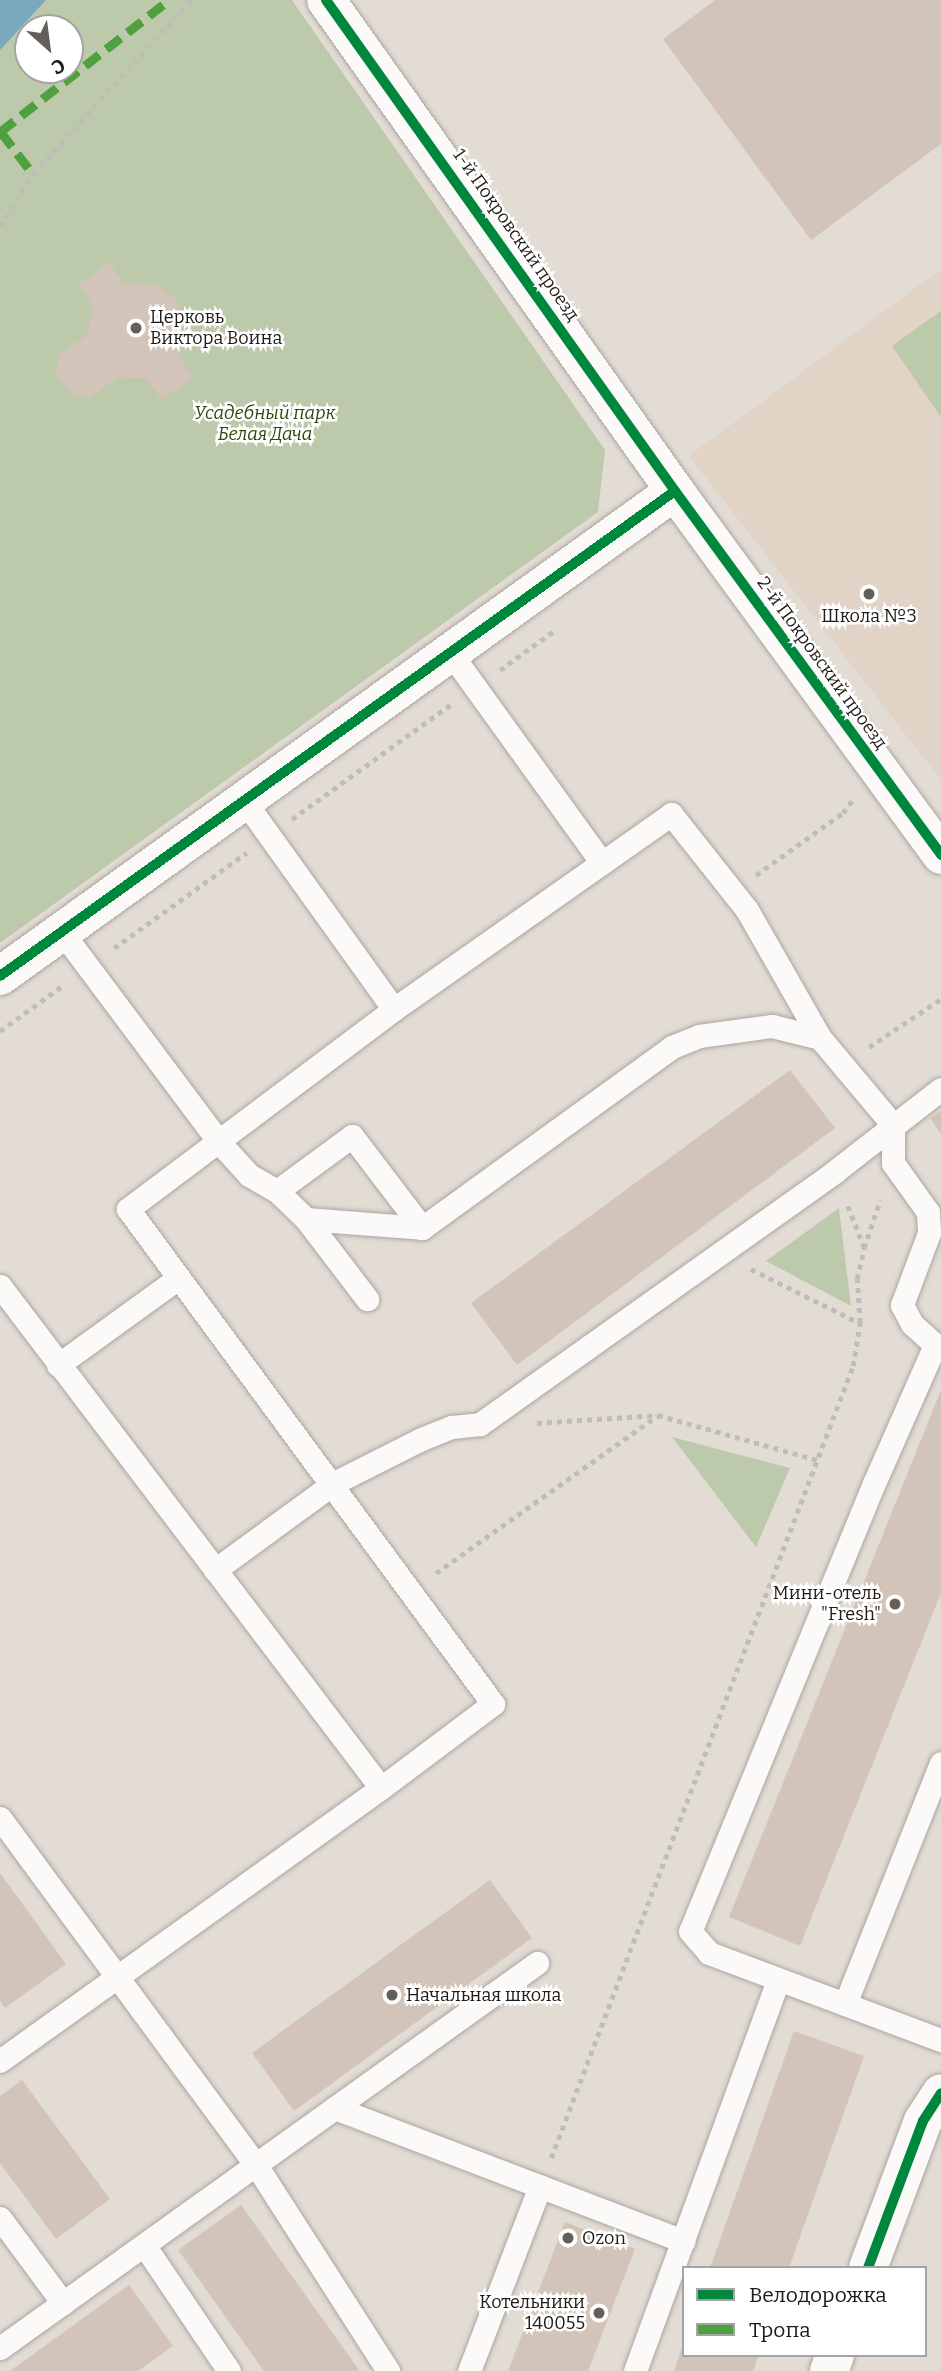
<!DOCTYPE html>
<html>
<head>
<meta charset="utf-8">
<style>
	body { margin:0 }
	#map { position:relative; width:941px; height:2371px; overflow:hidden; background:#e3dcd5; font-family:Bitter,serif }
	div>[style] { position:absolute }
	.built>* { inset:0; background:#e1d4c6 }
	.green>* { inset:0; background:#bdc9ab }
	.water>* { inset:0; background:#7aa8bc }
	.building>* { inset:0; background:#d2c4b9 }
	.path>* { height:4.5px; margin-top:-2.25px; transform-origin:0; background:repeating-linear-gradient(90deg,#bfbdba 0 5px,transparent 0 10px) }
	.roads { filter:drop-shadow(0 0 2px #aba6a1) drop-shadow(0 0 2px #aba6a1) }
	.service>* { height:23px; margin:-11.5px; padding:0 11.5px; transform-origin:11.5px; border-radius:11.5px; background:#fbfaf9 }
	.minor>* { height:38px; margin:-19px; padding:0 19px; transform-origin:19px; border-radius:19px; background:#fbfaf9 }
	.tertiary>* { height:38px; margin:-19px; padding:0 19px; transform-origin:19px; border-radius:19px; background:#fbfaf9 }
	.quiet>* { height:9px; margin-top:-4.5px; transform-origin:0; background:repeating-linear-gradient(90deg,#4fa140 0 18px,transparent 0 27px) }
	.cycleway>* { height:10px; margin:-5px; padding:0 5px; transform-origin:5px; border-radius:5px; background:#00873e }
	.dots>* { width:19px; height:19px; translate:-50% -50%; box-sizing:border-box; border:4px solid #fff; border-radius:50% }
	span { translate:-50% -50%; white-space:nowrap; text-align:center; line-height:1.15; -webkit-text-stroke:5px #fff; paint-order:stroke }
	.street-label { font-size:18px; color:#1f1b16 }
	.poi-label { font-size:18px; color:#1f1b16 }
	.left { translate:0 -50%; text-align:left }
	.right { translate:-100% -50%; text-align:right }
	.park-label { font-size:18px; color:#2c480b; font-style:italic }
	.legend { position:absolute; left:682px; top:2266px; width:245px; height:91px; box-sizing:border-box; background:#fff; border:2px solid #a5a4a2; margin:0; padding:9px 12px; list-style:none; font-size:21px; color:#1f1b16 }
	.legend li { display:flex; align-items:center; gap:14px; height:35px }
	.legend b { width:35px; border:2px solid #a5a4a2 }
	.north { position:absolute; left:14px; top:14px; width:70px; height:70px; box-sizing:border-box; background:#fff; border:2px solid #a5a4a2; border-radius:50%; rotate:152deg; font-size:19px; font-weight:700; line-height:28px; text-align:center; color:#1f1b16 }
	.north::after { content:''; display:block; margin:auto; width:24px; height:32px; background:#645f59; clip-path:polygon(50% 0,100% 100%,50% 72%,0 100%) }
</style>
</head>
<body>
<div id="map">
	<div class="built">
		<div style="clip-path:polygon(941px 269px,941px 780px,689px 456px)"></div>
	</div>
	<div class="green">
		<div style="clip-path:polygon(evenodd,0 0,292px 0,605px 450px,598px 512px,0 943px,0 0,28px 28px,70px 28px,70px 70px,28px 70px,28px 28px)"></div>
		<div style="clip-path:polygon(941px 311px,941px 417px,892px 346px)"></div>
		<div style="clip-path:polygon(839px 1208px,851px 1306px,766px 1261px)"></div>
		<div style="clip-path:polygon(672px 1437px,790px 1468px,756px 1547px)"></div>
	</div>
	<div class="water">
		<div style="clip-path:polygon(0 0,46px 0,0 50px)"></div>
	</div>
	<div class="building">
		<div style="clip-path:polygon(715px 0,941px 0,941px 144px,811px 240px,663px 39px)"></div>
		<div style="clip-path:polygon(109px 263px,124px 283px,157px 285px,175px 298px,185px 318px,186px 341px,178px 357px,194px 377px,162px 400px,147px 379px,118px 377px,90px 398px,72px 396px,56px 374px,59px 355px,87px 335px,93px 306px,78px 285px)"></div>
		<div style="clip-path:polygon(790px 1070px,835px 1128px,517px 1365px,471px 1303px)"></div>
		<div style="clip-path:polygon(941px 1111px,941px 1134px,930px 1118px)"></div>
		<div style="clip-path:polygon(941px 1390px,941px 1593px,800px 1946px,729px 1917px)"></div>
		<div style="clip-path:polygon(0 1873px,66px 1964px,5px 2008px,0 2001px)"></div>
		<div style="clip-path:polygon(490px 1880px,532px 1938px,294px 2111px,252px 2053px)"></div>
		<div style="clip-path:polygon(794px 2031px,864px 2056px,789px 2268px,710px 2268px)"></div>
		<div style="clip-path:polygon(22px 2080px,110px 2199px,56px 2239px,0 2163px,0 2096px)"></div>
		<div style="clip-path:polygon(241px 2205px,359px 2370px,357px 2371px,264px 2371px,178px 2250px)"></div>
		<div style="clip-path:polygon(565px 2222px,635px 2249px,588px 2371px,508px 2371px)"></div>
		<div style="clip-path:polygon(129px 2285px,173px 2346px,138px 2371px,10px 2371px)"></div>
		<div style="clip-path:polygon(683px 2344px,684px 2355px,759px 2355px,753px 2371px,674px 2371px)"></div>
	</div>
	<div class="path">
		<div style="left:0;top:226px;width:62px;rotate:-57.6deg"></div>
		<div style="left:33px;top:174px;width:235px;rotate:-47.8deg"></div>
		<div style="left:500px;top:670px;width:68px;rotate:-36deg"></div>
		<div style="left:292px;top:819px;width:195px;rotate:-35.8deg"></div>
		<div style="left:756px;top:875px;width:107px;rotate:-35.5deg"></div>
		<div style="left:843px;top:813px;width:17px;rotate:-54deg"></div>
		<div style="left:114px;top:948px;width:163px;rotate:-35.7deg"></div>
		<div style="left:0;top:1031px;width:80px;rotate:-35.9deg"></div>
		<div style="left:869px;top:1047px;width:87px;rotate:-33.7deg"></div>
		<div style="left:864px;top:1248px;width:51px;rotate:-71.6deg"></div>
		<div style="left:751px;top:1269px;width:122px;rotate:26.4deg"></div>
		<div style="left:537px;top:1423px;width:121px;rotate:-3.8deg"></div>
		<div style="left:658px;top:1415px;width:165px;rotate:15.8deg"></div>
		<div style="left:436px;top:1573px;width:271px;rotate:-35.4deg"></div>
		<div style="left:551px;top:2158px;width:848px;rotate:-69.13deg"></div>
		<div style="left:853px;top:1366px;width:44px;rotate:-80.8deg"></div>
		<div style="left:860px;top:1323px;width:44px;rotate:-93.9deg"></div>
		<div style="left:857px;top:1279px;width:32px;rotate:-77deg"></div>
		<div style="left:864px;top:1248px;width:49px;rotate:-111.4deg"></div>
	</div>
	<div class="roads">
		<div class="service">
			<div style="left:452px;top:655px;width:256px;rotate:54.2deg"></div>
			<div style="left:245px;top:802px;width:255px;rotate:54.3deg"></div>
			<div style="left:62px;top:932px;width:262px;rotate:53.2deg"></div>
			<div style="left:219px;top:1142px;width:45px;rotate:47.7deg"></div>
			<div style="left:249px;top:1175px;width:32px;rotate:30deg"></div>
			<div style="left:277px;top:1191px;width:93px;rotate:-36.3deg"></div>
			<div style="left:352px;top:1136px;width:116px;rotate:52.7deg"></div>
			<div style="left:422px;top:1228px;width:309px;rotate:-35.9deg"></div>
			<div style="left:672px;top:1047px;width:29px;rotate:-22deg"></div>
			<div style="left:699px;top:1036px;width:74px;rotate:-7.8deg"></div>
			<div style="left:772px;top:1026px;width:49px;rotate:14deg"></div>
			<div style="left:277px;top:1191px;width:40px;rotate:44deg"></div>
			<div style="left:306px;top:1219px;width:116px;rotate:4.4deg"></div>
			<div style="left:306px;top:1219px;width:101px;rotate:52.7deg"></div>
			<div style="left:0;top:1286px;width:630px;rotate:52.8deg"></div>
			<div style="left:381px;top:1788px;width:469px;rotate:144.4deg"></div>
			<div style="left:941px;top:1348px;width:7px;rotate:-153deg"></div>
			<div style="left:935px;top:1345px;width:151px;rotate:113.8deg"></div>
			<div style="left:874px;top:1483px;width:484px;rotate:112.3deg"></div>
			<div style="left:690px;top:1931px;width:29px;rotate:49deg"></div>
			<div style="left:709px;top:1953px;width:248px;rotate:20.6deg"></div>
			<div style="left:58px;top:1365px;width:148px;rotate:-35.9deg"></div>
			<div style="left:215px;top:1570px;width:147px;rotate:-36.2deg"></div>
			<div style="left:334px;top:1483px;width:95px;rotate:-26.8deg"></div>
			<div style="left:419px;top:1440px;width:35px;rotate:-22deg"></div>
			<div style="left:452px;top:1427px;width:28px;rotate:-6deg"></div>
			<div style="left:480px;top:1424px;width:435px;rotate:-35.4deg"></div>
			<div style="left:834px;top:1172px;width:135px;rotate:-37.8deg"></div>
			<div style="left:381px;top:1788px;width:140px;rotate:-36.9deg"></div>
			<div style="left:493px;top:1704px;width:615px;rotate:-126.4deg"></div>
			<div style="left:128px;top:1209px;width:333px;rotate:-36.9deg"></div>
			<div style="left:394px;top:1009px;width:339px;rotate:-35.1deg"></div>
			<div style="left:671px;top:814px;width:122px;rotate:51.6deg"></div>
			<div style="left:747px;top:910px;width:147px;rotate:60.3deg"></div>
			<div style="left:820px;top:1038px;width:114px;rotate:50deg"></div>
			<div style="left:893px;top:1125px;width:38px;rotate:90deg"></div>
			<div style="left:893px;top:1163px;width:60px;rotate:54.5deg"></div>
			<div style="left:928px;top:1212px;width:21px;rotate:87deg"></div>
			<div style="left:929px;top:1233px;width:77px;rotate:110.6deg"></div>
			<div style="left:902px;top:1305px;width:21px;rotate:62deg"></div>
			<div style="left:912px;top:1324px;width:31px;rotate:42deg"></div>
			<div style="left:0;top:1818px;width:431px;rotate:53.6deg"></div>
			<div style="left:256px;top:2165px;width:245px;rotate:57.3deg"></div>
			<div style="left:845px;top:2004px;width:259px;rotate:-68.3deg"></div>
			<div style="left:335px;top:2108px;width:373px;rotate:20.9deg"></div>
			<div style="left:0;top:2218px;width:106px;rotate:53.5deg"></div>
			<div style="left:144px;top:2245px;width:152px;rotate:56deg"></div>
			<div style="left:0;top:2348px;width:661px;rotate:-35.64deg"></div>
			<div style="left:469px;top:2371px;width:198px;rotate:-69deg"></div>
			<div style="left:635px;top:2371px;width:415px;rotate:-69.9deg"></div>
		</div>
		<div class="minor">
			<div style="left:675px;top:491px;width:451px;rotate:53.8deg"></div>
			<div style="left:868px;top:2268px;width:157px;rotate:-69.5deg"></div>
			<div style="left:923px;top:2121px;width:33px;rotate:-57deg"></div>
			<div style="left:829px;top:2371px;width:17px;rotate:-69deg"></div>
		</div>
		<div class="tertiary">
			<div style="left:0;top:976px;width:831px;rotate:-35.7deg"></div>
			<div style="left:675px;top:491px;width:602px;rotate:-125.4deg"></div>
		</div>
	</div>
	<div class="quiet">
		<div style="left:0;top:132px;width:214px;rotate:-38deg"></div>
		<div style="left:1px;top:132px;width:53px;rotate:52.7deg"></div>
	</div>
	<div class="cycleway">
		<div style="left:326px;top:0;width:602px;rotate:54.6deg"></div>
		<div style="left:675px;top:491px;width:451px;rotate:53.8deg"></div>
		<div style="left:0;top:976px;width:831px;rotate:-35.7deg"></div>
		<div style="left:868px;top:2268px;width:157px;rotate:-69.5deg"></div>
		<div style="left:923px;top:2121px;width:33px;rotate:-57deg"></div>
	</div>
	<div class="dots">
		<div style="left:136px;top:328px;background:#645f59"></div>
		<div style="left:869px;top:594px;background:#645f59"></div>
		<div style="left:895px;top:1604px;background:#645f59"></div>
		<div style="left:392px;top:1995px;background:#645f59"></div>
		<div style="left:568px;top:2238px;background:#645f59"></div>
		<div style="left:599px;top:2313px;background:#645f59"></div>
	</div>
	<div class="street-label">
		<span style="left:516px;top:235px;rotate:55deg">1-й Покровский проезд</span>
		<span style="left:822px;top:663px;rotate:54deg">2-й Покровский проезд</span>
	</div>
	<div class="poi-label">
		<span class="left" style="left:150px;top:328px">Церковь<br>Виктора Воина</span>
		<span style="left:869px;top:616px">Школа №3</span>
		<span class="right" style="left:881px;top:1604px">Мини-отель<br>"Fresh"</span>
		<span class="left" style="left:406px;top:1995px">Начальная школа</span>
		<span class="left" style="left:582px;top:2238px">Ozon</span>
		<span class="right" style="left:585px;top:2313px">Котельники<br>140055</span>
	</div>
	<div class="park-label">
		<span style="left:265px;top:424px">Усадебный парк<br>Белая Дача</span>
	</div>
	<ul class="legend">
	<li><b style="height:9px;background:#00873e"></b>Велодорожка</li>
	<li><b style="height:9px;background:#4fa140"></b>Тропа</li>
	</ul>
	<div class="north">С</div>
</div>
</body>
</html>
